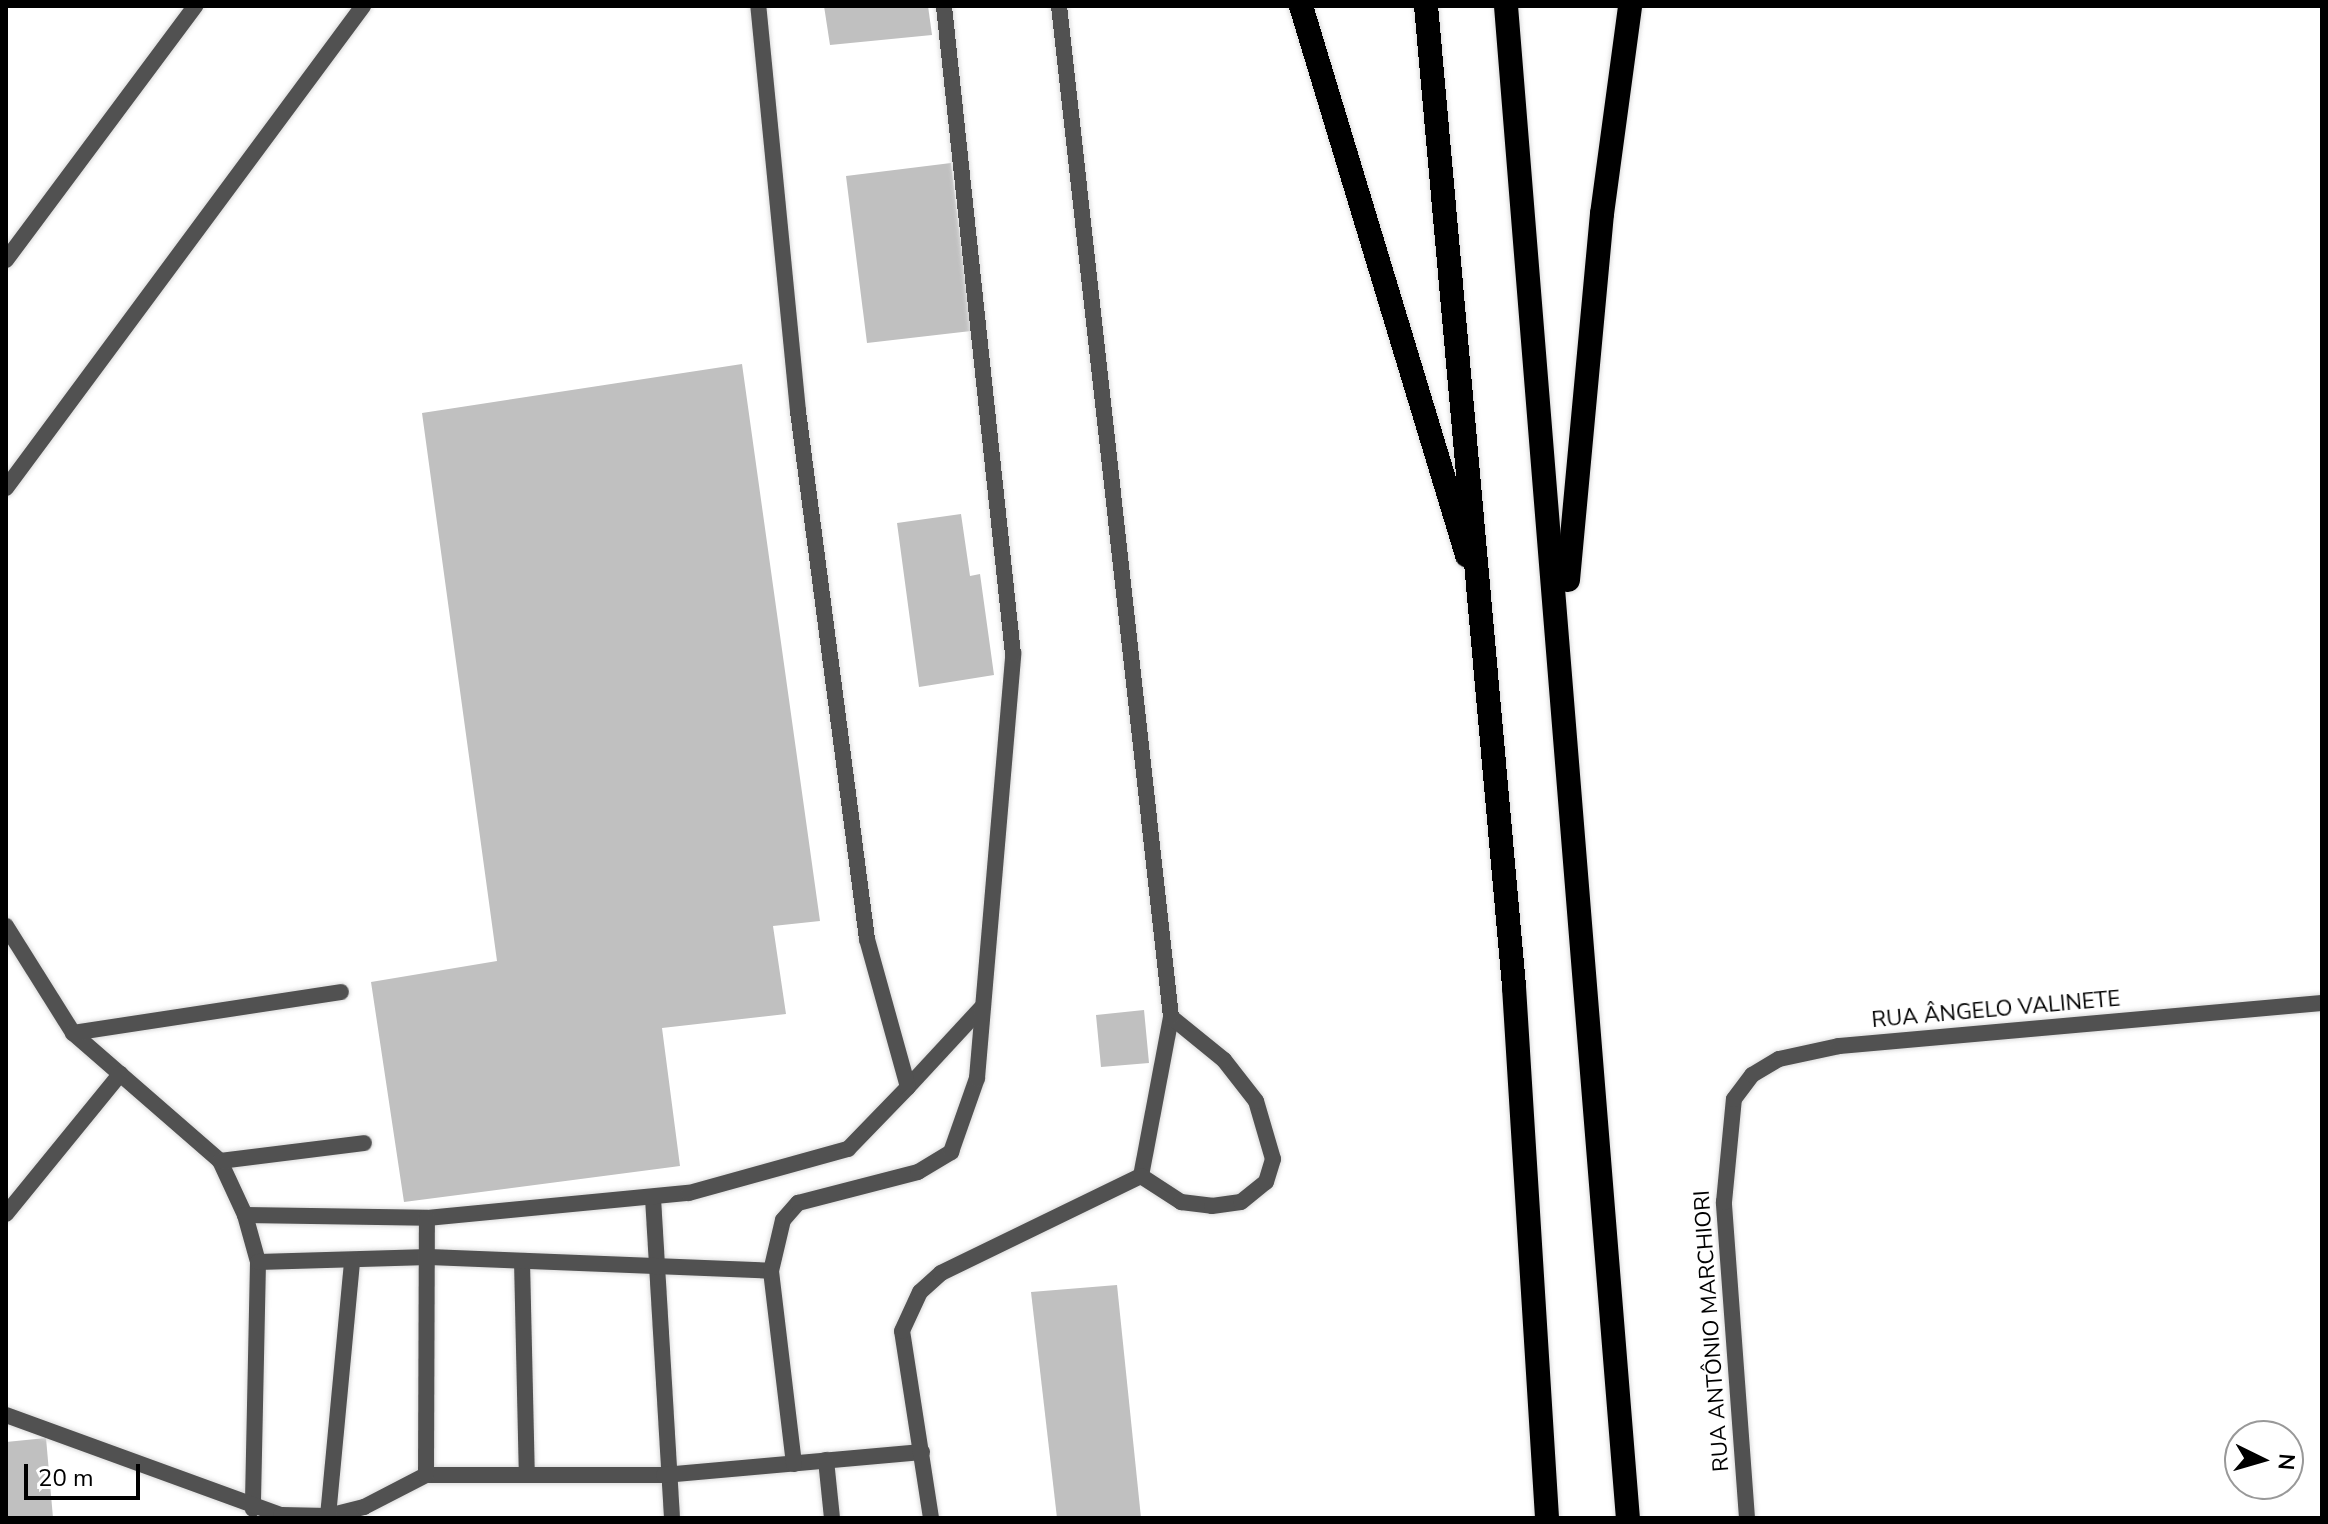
<!DOCTYPE html>
<html>
<head>
<meta charset="utf-8">
<style>
	body { margin:0 }
	#map { position:relative; width:2328px; height:1524px; overflow:hidden; background:#fff; font-family:"Nunito Sans",sans-serif }
	div>[style] { position:absolute }
	.building>* { inset:0; background:#c0c0c0 }
	.roads { filter:drop-shadow(0 0 2px #dbdbdb) drop-shadow(0 0 2px #dbdbdb) }
	.service>* { height:16px; margin:-8px; padding:0 8px; transform-origin:8px; border-radius:8px; background:#515151 }
	.minor>* { height:16px; margin:-8px; padding:0 8px; transform-origin:8px; border-radius:8px; background:#515151 }
	.tertiary>* { height:16px; margin:-8px; padding:0 8px; transform-origin:8px; border-radius:8px; background:#515151 }
	.motorway>* { height:24px; margin:-12px; padding:0 12px; transform-origin:12px; border-radius:12px; background:#000 }
	span { translate:-50% -50%; white-space:nowrap; text-align:center; line-height:1.15; -webkit-text-stroke:6px #fff; paint-order:stroke }
	.street-label { font-size:22px; color:#000 }
	.frame { position:absolute; inset:0; border:8px solid #000; pointer-events:none }
	.north { position:absolute; left:2224px; top:1420px; width:80px; height:80px; box-sizing:border-box; background:#fff; border:2px solid #999; border-radius:50%; rotate:95deg; font-size:22px; font-weight:700; line-height:32px; text-align:center; color:#000 }
	.north::after { content:''; display:block; margin:auto; width:28px; height:36px; background:#000; clip-path:polygon(50% 0,100% 100%,50% 72%,0 100%) }
	.scale { position:absolute; left:24px; top:1464px; width:116px; height:36px; box-sizing:border-box; border:4px solid #000; border-top:0; padding-left:10px; font-size:24px; line-height:28px; white-space:nowrap; color:#000; -webkit-text-stroke:6px #fff; paint-order:stroke }
</style>
</head>
<body>
<div id="map">
	<div class="building">
		<div style="clip-path:polygon(824px 6px,928px 6px,932px 35px,830px 45px)"></div>
		<div style="clip-path:polygon(951px 163px,971px 331px,867px 343px,846px 176px)"></div>
		<div style="clip-path:polygon(742px 364px,820px 921px,773px 926px,786px 1014px,662px 1028px,680px 1166px,404px 1202px,371px 982px,497px 961px,422px 413px)"></div>
		<div style="clip-path:polygon(961px 514px,970px 576px,980px 574px,994px 675px,919px 687px,897px 523px)"></div>
		<div style="clip-path:polygon(1144px 1010px,1149px 1063px,1101px 1067px,1096px 1015px)"></div>
		<div style="clip-path:polygon(1117px 1285px,1141px 1518px,1057px 1518px,1031px 1292px)"></div>
		<div style="clip-path:polygon(46px 1438px,53px 1518px,6px 1518px,6px 1442px)"></div>
	</div>
	<div class="roads">
		<div class="service">
			<div style="left:6px;top:488px;width:600px;rotate:-53.47deg"></div>
			<div style="left:6px;top:926px;width:126px;rotate:57.9deg"></div>
			<div style="left:73px;top:1033px;width:195px;rotate:41deg"></div>
			<div style="left:220px;top:1161px;width:60px;rotate:65.2deg"></div>
			<div style="left:245px;top:1215px;width:49px;rotate:74.5deg"></div>
			<div style="left:258px;top:1262px;width:247px;rotate:91.2deg"></div>
			<div style="left:73px;top:1033px;width:271px;rotate:-8.7deg"></div>
			<div style="left:908px;top:1087px;width:110px;rotate:-47.2deg"></div>
			<div style="left:220px;top:1161px;width:145px;rotate:-7.1deg"></div>
			<div style="left:1141px;top:1176px;width:162px;rotate:-79.3deg"></div>
			<div style="left:653px;top:1198px;width:321px;rotate:86.6deg"></div>
			<div style="left:6px;top:1214px;width:181px;rotate:-50.8deg"></div>
			<div style="left:245px;top:1215px;width:182px;rotate:0.9deg"></div>
			<div style="left:427px;top:1218px;width:263px;rotate:-5.5deg"></div>
			<div style="left:689px;top:1193px;width:165px;rotate:-15.5deg"></div>
			<div style="left:848px;top:1149px;width:86px;rotate:-45.9deg"></div>
			<div style="left:908px;top:1087px;width:154px;rotate:-105.5deg"></div>
			<div style="left:867px;top:939px;width:532px;rotate:-97.45deg"></div>
			<div style="left:798px;top:411px;width:407px;rotate:-95.6deg"></div>
			<div style="left:522px;top:1261px;width:214px;rotate:88.7deg"></div>
			<div style="left:258px;top:1262px;width:171px;rotate:-1.7deg"></div>
			<div style="left:429px;top:1257px;width:342px;rotate:2.3deg"></div>
			<div style="left:6px;top:1415px;width:293px;rotate:20deg"></div>
			<div style="left:281px;top:1515px;width:47px;rotate:1.2deg"></div>
			<div style="left:328px;top:1516px;width:37px;rotate:-14deg"></div>
			<div style="left:364px;top:1507px;width:70px;rotate:-27.3deg"></div>
			<div style="left:426px;top:1475px;width:238px"></div>
			<div style="left:664px;top:1475px;width:259px;rotate:-5.1deg"></div>
			<div style="left:826px;top:1460px;width:58px;rotate:84.1deg"></div>
			<div style="left:794px;top:1464px;width:194px;rotate:-96.8deg"></div>
			<div style="left:771px;top:1271px;width:52px;rotate:-76.8deg"></div>
			<div style="left:783px;top:1220px;width:23px;rotate:-49deg"></div>
			<div style="left:798px;top:1203px;width:124px;rotate:-14.5deg"></div>
			<div style="left:918px;top:1172px;width:39px;rotate:-31deg"></div>
			<div style="left:951px;top:1152px;width:78px;rotate:-70.6deg"></div>
			<div style="left:977px;top:1078px;width:426px;rotate:-85.1deg"></div>
			<div style="left:1013px;top:654px;width:652px;rotate:-96.08deg"></div>
			<div style="left:426px;top:1475px;width:257px;rotate:-89.8deg"></div>
			<div style="left:328px;top:1516px;width:257px;rotate:-84.6deg"></div>
			<div style="left:931px;top:1518px;width:189px;rotate:-98.8deg"></div>
			<div style="left:902px;top:1331px;width:43px;rotate:-65.2deg"></div>
			<div style="left:920px;top:1292px;width:28px;rotate:-42deg"></div>
			<div style="left:941px;top:1273px;width:222px;rotate:-25.9deg"></div>
			<div style="left:1141px;top:1176px;width:48px;rotate:33deg"></div>
			<div style="left:1181px;top:1202px;width:31px;rotate:7deg"></div>
			<div style="left:1212px;top:1206px;width:29px;rotate:-8deg"></div>
			<div style="left:1241px;top:1202px;width:32px;rotate:-39deg"></div>
			<div style="left:1266px;top:1182px;width:24px;rotate:-73deg"></div>
			<div style="left:1273px;top:1159px;width:60px;rotate:-106.3deg"></div>
			<div style="left:1256px;top:1101px;width:52px;rotate:-128deg"></div>
			<div style="left:1224px;top:1060px;width:68px;rotate:-140.9deg"></div>
			<div style="left:1171px;top:1017px;width:1017px;rotate:-96.32deg"></div>
		</div>
		<div class="minor">
			<div style="left:1747px;top:1518px;width:317px;rotate:-94.2deg"></div>
			<div style="left:1724px;top:1202px;width:103px;rotate:-84.5deg"></div>
			<div style="left:1734px;top:1099px;width:30px;rotate:-53deg"></div>
			<div style="left:1752px;top:1075px;width:31px;rotate:-31deg"></div>
			<div style="left:1779px;top:1059px;width:61px;rotate:-12.2deg"></div>
			<div style="left:1839px;top:1046px;width:485px;rotate:-5.1deg"></div>
		</div>
		<div class="tertiary">
			<div style="left:6px;top:260px;width:317px;rotate:-53.3deg"></div>
		</div>
		<div class="motorway">
			<div style="left:1301px;top:6px;width:574px;rotate:73.18deg"></div>
			<div style="left:1426px;top:6px;width:985px;rotate:84.87deg"></div>
			<div style="left:1514px;top:987px;width:532px;rotate:86.44deg"></div>
			<div style="left:1506px;top:6px;width:1517px;rotate:85.39deg"></div>
			<div style="left:1568px;top:580px;width:368px;rotate:-84.7deg"></div>
			<div style="left:1602px;top:214px;width:210px;rotate:-82.3deg"></div>
		</div>
	</div>
	<div class="street-label">
		<span style="left:1996px;top:1010px;rotate:-5deg">RUA ÂNGELO VALINETE</span>
		<span style="left:1712px;top:1331px;rotate:-94deg">RUA ANTÔNIO MARCHIORI</span>
	</div>
	<div class="frame"></div>
	<div class="north">N</div>
	<div class="scale">20 m</div>
</div>
</body>
</html>
